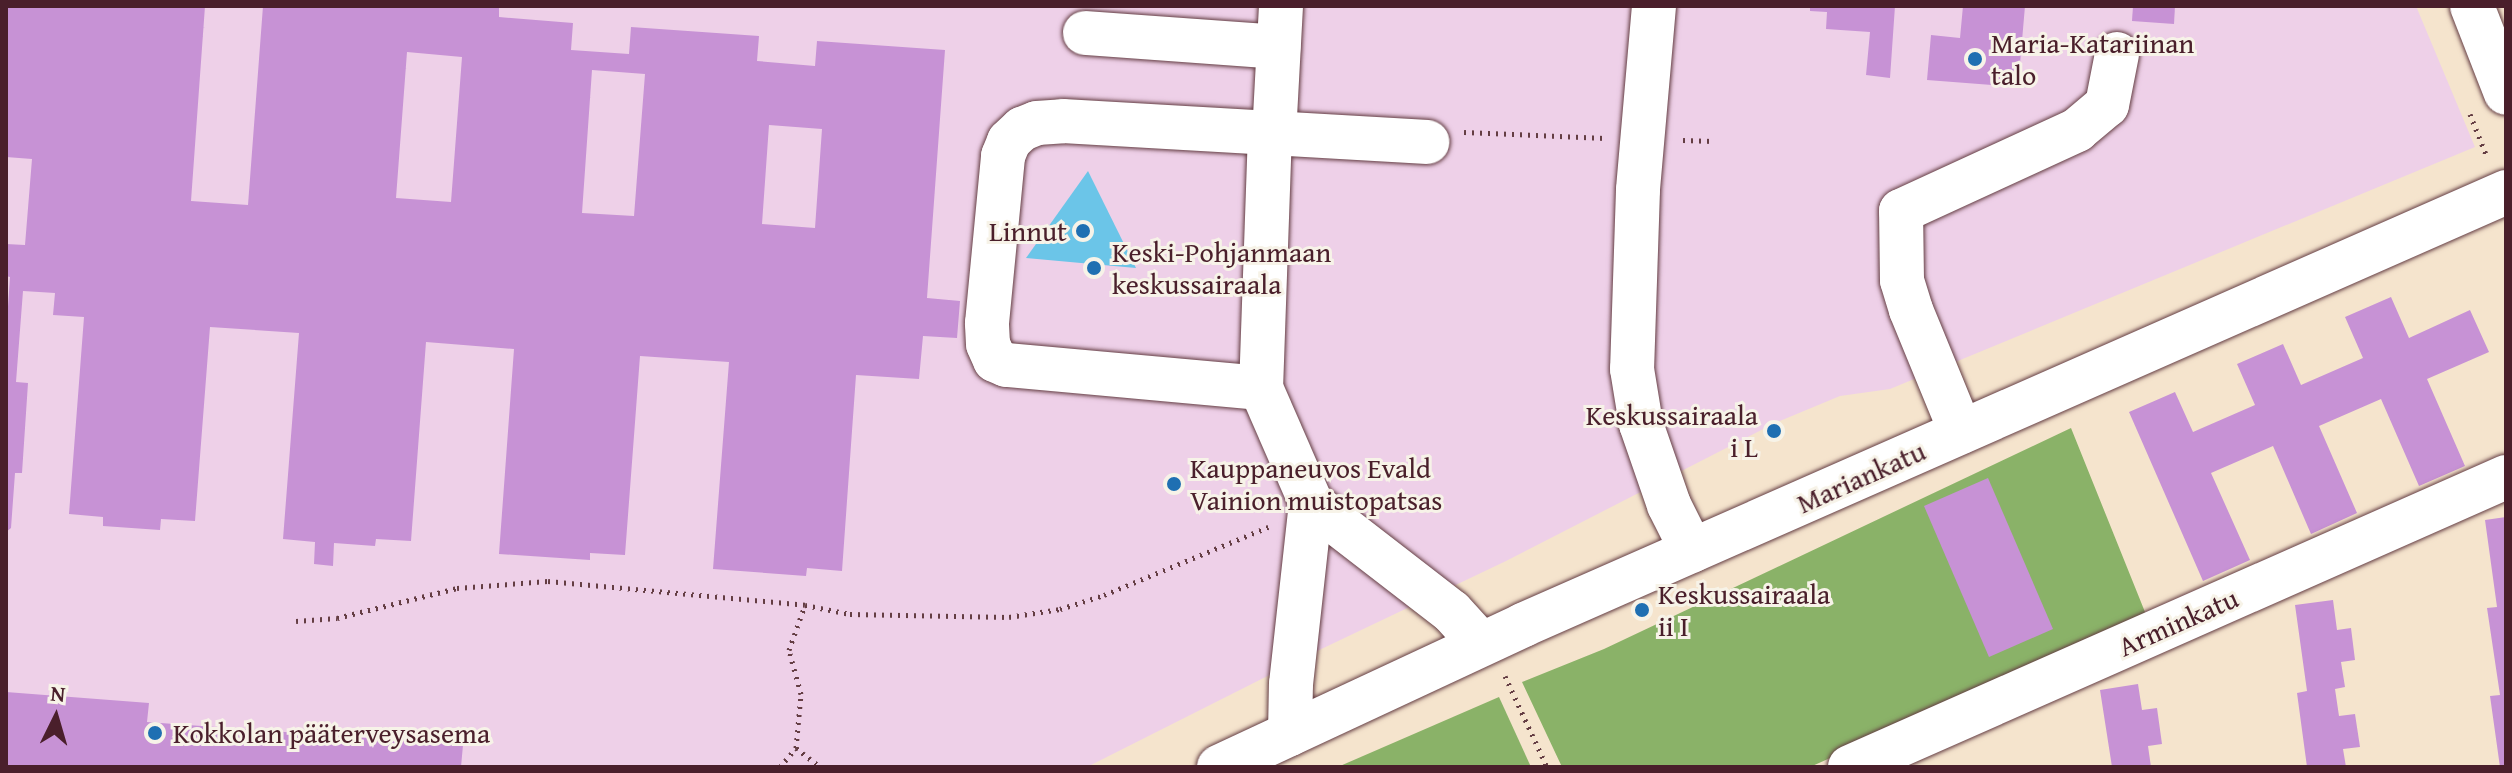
<!DOCTYPE html>
<html>
<head>
<meta charset="utf-8">
<style>
	body { margin:0 }
	#map { position:relative; width:2512px; height:773px; overflow:hidden; background:#f5e4cd; font-family:"Gentium Book Plus",serif }
	div>[style] { position:absolute }
	.built>* { inset:0; background:#eed0e8 }
	.forest>* { inset:0; background:#8ab268 }
	.water>* { inset:0; background:#6bc5e8 }
	.building>* { inset:0; background:#c792d5 }
	.path>* { height:5px; margin-top:-2.5px; transform-origin:0; background:repeating-linear-gradient(90deg,#643d43 0 2px,transparent 0 8px) }
	.roads { filter:drop-shadow(0 0 2px #643d43) drop-shadow(0 0 2px #643d43) }
	.minor>* { height:44px; margin:-22px; padding:0 22px; transform-origin:22px; border-radius:22px; background:#fff }
	.dots>* { width:22px; height:22px; translate:-50% -50%; box-sizing:border-box; border:4px solid #f7f3e8; border-radius:50% }
	span { translate:-50% -50%; white-space:nowrap; text-align:center; line-height:1.15; -webkit-text-stroke:6px #f7f3e8; paint-order:stroke }
	.poi-label { font-size:28px; color:#4a1f2b }
	.left { translate:0 -50%; text-align:left }
	.right { translate:-100% -50%; text-align:right }
	.street-label { font-size:28px; color:#4a1f2b }
	.frame { position:absolute; inset:0; border:8px solid #4a1f2b; pointer-events:none }
	.north { position:absolute; left:16px; top:677px; width:80px; height:80px; -webkit-text-stroke:6px #f7f3e8; paint-order:stroke; rotate:5deg; font-size:22px; font-weight:700; line-height:32px; text-align:center; color:#4a1f2b }
	.north::after { content:''; display:block; margin:auto; width:28px; height:36px; background:#4a1f2b; clip-path:polygon(50% 0,100% 100%,50% 72%,0 100%) }
</style>
</head>
<body>
<div id="map">
	<div class="built">
		<div style="clip-path:polygon(6px 6px,2416px 6px,2475px 147px,1890px 389px,1840px 396px,1775px 423px,1506px 561px,1313px 653px,1087px 767px,6px 767px)"></div>
	</div>
	<div class="forest">
		<div style="clip-path:polygon(2071px 428px,2147px 617px,1810px 767px,1562px 767px,1522px 682px,1604px 649px)"></div>
		<div style="clip-path:polygon(1499px 697px,1531px 767px,1340px 766px)"></div>
	</div>
	<div class="water">
		<div style="clip-path:polygon(1088px 171px,1136px 268px,1026px 258px)"></div>
	</div>
	<div class="building">
		<div style="clip-path:polygon(evenodd,6px 6px,205px 6px,191px 201px,248px 205px,263px 6px,499px 6px,499px 17px,573px 23px,571px 50px,629px 54px,631px 27px,759px 36px,757px 61px,815px 66px,817px 41px,945px 50px,927px 298px,960px 301px,957px 338px,923px 336px,919px 379px,856px 375px,842px 571px,807px 568px,806px 576px,713px 569px,729px 362px,640px 356px,625px 555px,590px 553px,590px 560px,499px 554px,514px 349px,426px 342px,411px 541px,376px 539px,375px 546px,334px 543px,333px 566px,314px 564px,315px 542px,283px 539px,299px 333px,210px 327px,195px 521px,161px 519px,160px 530px,103px 526px,103px 517px,69px 514px,84px 317px,53px 315px,55px 293px,23px 291px,16px 382px,28px 383px,22px 473px,15px 473px,11px 528px,6px 532px,6px 336px,10px 277px,6px 276px,6px 244px,25px 245px,32px 159px,6px 157px,6px 6px,407px 52px,462px 57px,451px 202px,396px 198px,407px 52px,6px 6px,592px 70px,645px 74px,634px 216px,582px 213px,592px 70px,6px 6px,769px 125px,822px 129px,815px 228px,762px 224px,769px 125px)"></div>
		<div style="clip-path:polygon(1810px 6px,1895px 6px,1890px 78px,1866px 75px,1870px 32px,1826px 29px,1827px 12px,1810px 11px)"></div>
		<div style="clip-path:polygon(1963px 6px,2025px 6px,2018px 87px,1927px 80px,1931px 35px,1960px 38px)"></div>
		<div style="clip-path:polygon(2133px 6px,2175px 6px,2174px 24px,2132px 21px)"></div>
		<div style="clip-path:polygon(2391px 297px,2409px 338px,2470px 310px,2489px 352px,2427px 379px,2465px 466px,2419px 486px,2381px 399px,2319px 426px,2357px 513px,2311px 534px,2273px 446px,2211px 473px,2250px 560px,2203px 581px,2129px 412px,2175px 392px,2193px 432px,2255px 405px,2237px 364px,2283px 344px,2301px 385px,2363px 358px,2345px 317px)"></div>
		<div style="clip-path:polygon(1988px 478px,2053px 629px,1989px 657px,1924px 506px)"></div>
		<div style="clip-path:polygon(2506px 517px,2506px 767px,2500px 767px,2490px 696px,2500px 695px,2487px 608px,2497px 607px,2485px 520px)"></div>
		<div style="clip-path:polygon(2333px 600px,2337px 630px,2351px 628px,2355px 660px,2341px 662px,2345px 687px,2335px 689px,2339px 716px,2355px 714px,2360px 747px,2343px 749px,2346px 767px,2307px 767px,2297px 693px,2307px 691px,2295px 605px)"></div>
		<div style="clip-path:polygon(2138px 684px,2142px 710px,2157px 708px,2162px 744px,2148px 746px,2151px 767px,2112px 767px,2100px 690px)"></div>
		<div style="clip-path:polygon(6px 692px,149px 703px,147px 722px,463px 745px,461px 767px,6px 767px)"></div>
	</div>
	<div class="path">
		<div style="left:2470px;top:114px;width:46px;rotate:68.4deg"></div>
		<div style="left:1464px;top:132px;width:141px;rotate:2.4deg"></div>
		<div style="left:1683px;top:140px;width:30px;rotate:2deg"></div>
		<div style="left:296px;top:621px;width:41px;rotate:-4.2deg"></div>
		<div style="left:337px;top:618px;width:124px;rotate:-14deg"></div>
		<div style="left:457px;top:588px;width:91px;rotate:-4.4deg"></div>
		<div style="left:548px;top:581px;width:258px;rotate:5.3deg"></div>
		<div style="left:805px;top:605px;width:46px;rotate:11.3deg"></div>
		<div style="left:850px;top:614px;width:159px;rotate:1.1deg"></div>
		<div style="left:1009px;top:617px;width:52px;rotate:-8.9deg"></div>
		<div style="left:1060px;top:609px;width:46px;rotate:-17.7deg"></div>
		<div style="left:1104px;top:595px;width:178px;rotate:-22.5deg"></div>
		<div style="left:1505px;top:676px;width:100px;rotate:65.2deg"></div>
		<div style="left:796px;top:748px;width:31px;rotate:38deg"></div>
		<div style="left:780px;top:767px;width:25px;rotate:-50deg"></div>
		<div style="left:796px;top:748px;width:54px;rotate:-84.7deg"></div>
		<div style="left:801px;top:694px;width:46px;rotate:-105.3deg"></div>
		<div style="left:789px;top:650px;width:48px;rotate:-70.4deg"></div>
	</div>
	<div class="roads">
		<div class="minor">
			<div style="left:1281px;top:6px;width:111px;rotate:93.1deg"></div>
			<div style="left:1275px;top:117px;width:16px;rotate:108deg"></div>
			<div style="left:1270px;top:132px;width:256px;rotate:92deg"></div>
			<div style="left:1261px;top:388px;width:125px;rotate:66.5deg"></div>
			<div style="left:1311px;top:503px;width:178px;rotate:37.7deg"></div>
			<div style="left:1452px;top:612px;width:43px;rotate:47.8deg"></div>
			<div style="left:1654px;top:6px;width:185px;rotate:95deg"></div>
			<div style="left:1638px;top:190px;width:179px;rotate:91.9deg"></div>
			<div style="left:1632px;top:369px;width:56px;rotate:80.7deg"></div>
			<div style="left:1641px;top:424px;width:86px;rotate:70.9deg"></div>
			<div style="left:1669px;top:505px;width:51px;rotate:63.4deg"></div>
			<div style="left:2472px;top:6px;width:93px;rotate:68.7deg"></div>
			<div style="left:1085px;top:33px;width:194px;rotate:4.1deg"></div>
			<div style="left:1261px;top:388px;width:256px;rotate:-174.8deg"></div>
			<div style="left:1006px;top:365px;width:12px;rotate:-156deg"></div>
			<div style="left:995px;top:360px;width:17px;rotate:-114deg"></div>
			<div style="left:988px;top:344px;width:21px;rotate:-93deg"></div>
			<div style="left:987px;top:323px;width:168px;rotate:-84.5deg"></div>
			<div style="left:1003px;top:156px;width:16px;rotate:-68deg"></div>
			<div style="left:1009px;top:141px;width:18px;rotate:-43deg"></div>
			<div style="left:1022px;top:129px;width:16px;rotate:-22deg"></div>
			<div style="left:1037px;top:123px;width:26px;rotate:-4deg"></div>
			<div style="left:1063px;top:121px;width:365px;rotate:3.3deg"></div>
			<div style="left:1961px;top:432px;width:132px;rotate:-112.3deg"></div>
			<div style="left:1911px;top:310px;width:31px;rotate:-107deg"></div>
			<div style="left:1902px;top:280px;width:69px;rotate:-90.8deg"></div>
			<div style="left:1901px;top:211px;width:194px;rotate:-24.7deg"></div>
			<div style="left:2077px;top:130px;width:39px;rotate:-40deg"></div>
			<div style="left:2107px;top:105px;width:52px;rotate:-78.9deg"></div>
			<div style="left:1290px;top:734px;width:50px;rotate:-88.9deg"></div>
			<div style="left:1291px;top:684px;width:182px;rotate:-83.7deg"></div>
			<div style="left:1219px;top:767px;width:336px;rotate:-25deg"></div>
			<div style="left:1523px;top:625px;width:1074px;rotate:-23.77deg"></div>
			<div style="left:1850px;top:767px;width:717px;rotate:-23.85deg"></div>
		</div>
	</div>
	<div class="dots">
		<div style="left:1975px;top:59px;background:#1f6fb2"></div>
		<div style="left:1083px;top:231px;background:#1f6fb2"></div>
		<div style="left:1094px;top:268px;background:#1f6fb2"></div>
		<div style="left:1774px;top:431px;background:#1f6fb2"></div>
		<div style="left:1174px;top:484px;background:#1f6fb2"></div>
		<div style="left:1642px;top:610px;background:#1f6fb2"></div>
		<div style="left:155px;top:733px;background:#1f6fb2"></div>
	</div>
	<div class="poi-label">
		<span class="left" style="left:1991px;top:59px">Maria-Katariinan<br>talo</span>
		<span class="right" style="left:1067px;top:231px">Linnut</span>
		<span class="left" style="left:1112px;top:268px">Keski-Pohjanmaan<br>keskussairaala</span>
		<span class="right" style="left:1758px;top:431px">Keskussairaala<br>i L</span>
		<span class="left" style="left:1190px;top:484px">Kauppaneuvos Evald<br>Vainion muistopatsas</span>
		<span class="left" style="left:1658px;top:610px">Keskussairaala<br>ii I</span>
		<span class="left" style="left:173px;top:733px">Kokkolan pääterveysasema</span>
	</div>
	<div class="street-label">
		<span style="left:1861px;top:477px;rotate:-24deg">Mariankatu</span>
		<span style="left:2178px;top:622px;rotate:-24deg">Arminkatu</span>
	</div>
	<div class="frame"></div>
	<div class="north">N</div>
</div>
</body>
</html>
